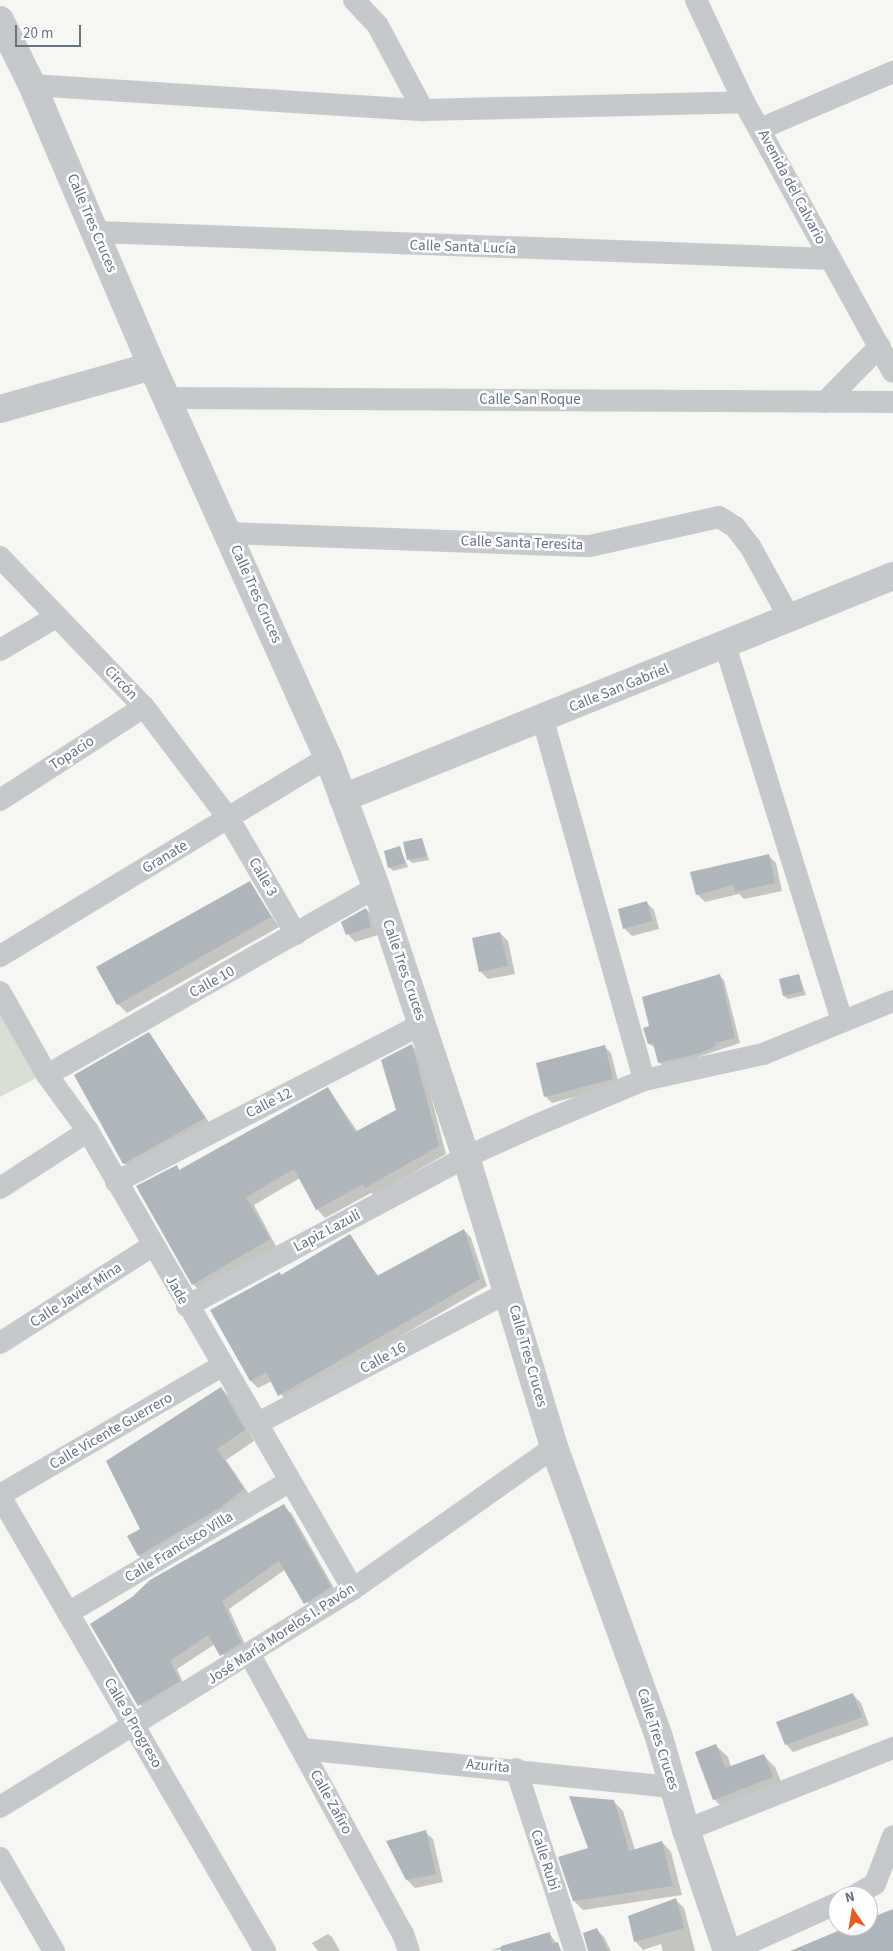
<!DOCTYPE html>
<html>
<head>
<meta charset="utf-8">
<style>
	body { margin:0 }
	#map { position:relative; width:893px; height:1951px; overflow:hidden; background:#f6f6f2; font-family:"Source Sans 3",sans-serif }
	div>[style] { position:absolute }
	.green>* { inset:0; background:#d7ded3 }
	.shadow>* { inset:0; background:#0003 }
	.building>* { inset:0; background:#aeb5bb }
	.minor>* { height:22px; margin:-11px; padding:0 11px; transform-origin:11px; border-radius:11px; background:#c6c9cc }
	.tertiary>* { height:28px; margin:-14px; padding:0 14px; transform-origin:14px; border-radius:14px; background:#c6c9cc }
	span { translate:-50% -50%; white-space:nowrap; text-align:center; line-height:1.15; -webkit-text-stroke:5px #fff; paint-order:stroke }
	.street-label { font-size:15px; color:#647485 }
	.north { position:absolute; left:828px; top:1886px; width:50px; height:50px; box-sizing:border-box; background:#fff; border:1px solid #c1c7ce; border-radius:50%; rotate:347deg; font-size:14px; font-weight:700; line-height:20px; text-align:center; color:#647485 }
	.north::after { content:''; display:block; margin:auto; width:18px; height:22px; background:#ea5b1f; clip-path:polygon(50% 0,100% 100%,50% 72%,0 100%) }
	.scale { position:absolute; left:15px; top:25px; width:66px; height:22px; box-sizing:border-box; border:2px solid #647485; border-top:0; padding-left:6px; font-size:15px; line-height:18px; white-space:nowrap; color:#647485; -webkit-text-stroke:4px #fff; paint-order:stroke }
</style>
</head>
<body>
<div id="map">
	<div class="green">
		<div style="clip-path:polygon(0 1006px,38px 1077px,0 1097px)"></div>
	</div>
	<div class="shadow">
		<div style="clip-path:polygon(422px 839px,429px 860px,412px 863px,409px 860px)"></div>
		<div style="clip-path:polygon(400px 848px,408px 867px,393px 871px,389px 867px)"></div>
		<div style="clip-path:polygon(768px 855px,776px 863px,782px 891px,744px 899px,739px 894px,705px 902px,697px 894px)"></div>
		<div style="clip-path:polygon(250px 883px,279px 927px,127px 1013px,118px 1004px)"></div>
		<div style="clip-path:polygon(646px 902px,654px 910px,659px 929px,632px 936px,624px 928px)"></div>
		<div style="clip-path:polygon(366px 909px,374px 917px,378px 935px,355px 942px,348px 934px)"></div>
		<div style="clip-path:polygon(500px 933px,508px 941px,515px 974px,488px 979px,480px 971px)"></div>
		<div style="clip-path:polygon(719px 975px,724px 980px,740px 1043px,665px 1068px,660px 1063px,656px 1048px,649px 1044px)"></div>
		<div style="clip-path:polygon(799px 975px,806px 995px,788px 999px,784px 996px)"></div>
		<div style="clip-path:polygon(149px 1034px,213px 1128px,133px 1172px,124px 1163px)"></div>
		<div style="clip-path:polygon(412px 1046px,420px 1054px,446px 1154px,374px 1195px,371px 1193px,325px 1218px,317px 1209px,300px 1178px,254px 1205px,277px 1248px,202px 1293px,193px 1284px,138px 1187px,176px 1167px,180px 1171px,328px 1089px,358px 1132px,398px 1111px)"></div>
		<div style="clip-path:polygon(604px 1046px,611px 1053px,619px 1085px,552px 1103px,545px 1096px)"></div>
		<div style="clip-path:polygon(464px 1230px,471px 1238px,487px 1286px,287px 1402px,272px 1381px,258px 1388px,251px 1381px,212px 1311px,279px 1273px,282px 1276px,349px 1236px,379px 1277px)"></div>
		<div style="clip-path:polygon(221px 1388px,231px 1398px,254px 1441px,226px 1460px,253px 1500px,149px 1566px,139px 1556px,141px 1529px)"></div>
		<div style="clip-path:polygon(284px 1506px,292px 1514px,338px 1595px,313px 1611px,286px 1569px,229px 1609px,248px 1651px,229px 1662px,215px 1644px,177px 1669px,186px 1689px,146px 1713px,91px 1624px)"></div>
		<div style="clip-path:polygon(853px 1695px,861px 1703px,869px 1725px,793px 1752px,786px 1744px)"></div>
		<div style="clip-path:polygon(716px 1746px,728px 1757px,731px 1767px,763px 1755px,775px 1767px,784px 1789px,726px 1811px,714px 1799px)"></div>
		<div style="clip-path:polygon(613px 1801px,623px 1811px,635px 1850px,662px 1842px,671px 1852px,682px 1895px,583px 1910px,574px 1901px,589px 1849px)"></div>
		<div style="clip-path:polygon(425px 1832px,433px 1839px,443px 1882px,415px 1888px,407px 1880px)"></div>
		<div style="clip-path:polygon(676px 1900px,684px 1908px,695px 1951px,663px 1951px,661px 1944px,643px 1950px,636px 1942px,630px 1917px)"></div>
		<div style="clip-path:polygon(596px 1929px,604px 1937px,611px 1951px,589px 1951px)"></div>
		<div style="clip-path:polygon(549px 1933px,562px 1951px,491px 1950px)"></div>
		<div style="clip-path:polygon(328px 1934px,332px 1937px,340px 1951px,318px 1951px,312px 1943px)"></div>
	</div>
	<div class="building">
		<div style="clip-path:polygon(422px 838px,427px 856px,407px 860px,403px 842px)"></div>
		<div style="clip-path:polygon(400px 846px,405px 863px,388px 868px,384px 851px)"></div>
		<div style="clip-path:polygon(769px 854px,775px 883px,735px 892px,734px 885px,696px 895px,690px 872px)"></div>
		<div style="clip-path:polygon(250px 881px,271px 917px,117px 1005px,96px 967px)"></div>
		<div style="clip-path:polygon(647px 901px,652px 921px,623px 929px,618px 909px)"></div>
		<div style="clip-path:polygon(366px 908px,371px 927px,346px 935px,341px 922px)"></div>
		<div style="clip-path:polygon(500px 932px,508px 966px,479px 972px,472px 938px)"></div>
		<div style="clip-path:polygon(720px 974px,735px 1038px,715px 1043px,716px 1046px,700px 1053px,658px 1063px,653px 1043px,648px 1044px,643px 1028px,649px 1026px,642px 997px)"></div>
		<div style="clip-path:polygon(799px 974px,803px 991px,783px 996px,779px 979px)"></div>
		<div style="clip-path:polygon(149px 1032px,205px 1118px,123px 1164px,74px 1075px)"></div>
		<div style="clip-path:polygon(412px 1044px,439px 1146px,365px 1188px,363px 1184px,316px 1210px,294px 1169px,246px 1197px,270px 1239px,192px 1285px,136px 1186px,177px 1165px,179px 1170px,328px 1087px,355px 1132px,396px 1110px,381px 1060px)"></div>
		<div style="clip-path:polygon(605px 1045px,613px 1079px,544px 1097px,536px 1063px)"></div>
		<div style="clip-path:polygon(464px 1229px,480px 1279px,278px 1396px,266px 1372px,250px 1381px,210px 1310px,280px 1272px,281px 1275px,350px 1234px,377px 1276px)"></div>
		<div style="clip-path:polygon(221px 1387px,245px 1430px,217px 1449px,244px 1489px,221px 1507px,138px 1556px,127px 1536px,140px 1529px,106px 1461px)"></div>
		<div style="clip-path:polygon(284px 1504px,331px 1587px,304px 1604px,279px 1561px,222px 1601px,241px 1643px,220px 1656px,208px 1635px,170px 1661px,180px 1681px,138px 1706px,90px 1624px,132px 1597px,150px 1580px)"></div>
		<div style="clip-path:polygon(853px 1693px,862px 1717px,785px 1745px,776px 1722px)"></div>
		<div style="clip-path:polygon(716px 1744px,725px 1768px,764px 1754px,773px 1777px,713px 1800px,695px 1752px)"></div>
		<div style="clip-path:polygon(569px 1796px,614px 1800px,629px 1851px,662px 1841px,673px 1886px,573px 1901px,558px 1857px,588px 1848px)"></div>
		<div style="clip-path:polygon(426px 1830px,436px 1874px,406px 1880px,386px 1841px)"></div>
		<div style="clip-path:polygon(676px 1898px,684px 1928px,634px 1942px,628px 1916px)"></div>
		<div style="clip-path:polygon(893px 1909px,893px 1951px,790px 1951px,850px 1926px,868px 1926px,868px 1919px)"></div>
		<div style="clip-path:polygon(597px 1928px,608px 1951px,588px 1951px,583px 1933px)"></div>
		<div style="clip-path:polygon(550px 1932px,552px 1944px,558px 1942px,561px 1951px,501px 1951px,501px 1946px)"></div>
	</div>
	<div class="minor">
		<div style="left:354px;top:0;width:35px;rotate:47deg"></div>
		<div style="left:378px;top:26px;width:95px;rotate:61.8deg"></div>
		<div style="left:696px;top:0;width:113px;rotate:64.8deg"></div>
		<div style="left:744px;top:102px;width:308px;rotate:61.1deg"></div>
		<div style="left:32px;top:85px;width:392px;rotate:3.7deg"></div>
		<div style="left:423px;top:110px;width:321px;rotate:-1.4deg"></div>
		<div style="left:760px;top:129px;width:145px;rotate:-23.2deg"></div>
		<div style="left:96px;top:232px;width:735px;rotate:2.1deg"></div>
		<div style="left:166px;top:398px;width:727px;rotate:0.32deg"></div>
		<div style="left:825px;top:402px;width:78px;rotate:-45.5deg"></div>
		<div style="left:229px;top:533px;width:361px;rotate:2.1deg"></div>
		<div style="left:590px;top:546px;width:132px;rotate:-12.7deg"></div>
		<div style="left:719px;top:517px;width:19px;rotate:32deg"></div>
		<div style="left:735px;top:527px;width:24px;rotate:52deg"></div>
		<div style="left:750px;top:546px;width:81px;rotate:61.2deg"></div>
		<div style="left:0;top:557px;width:208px;rotate:46.2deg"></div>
		<div style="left:144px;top:707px;width:141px;rotate:52.8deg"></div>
		<div style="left:229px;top:819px;width:133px;rotate:59.8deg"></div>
		<div style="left:725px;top:645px;width:393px;rotate:72.7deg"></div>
		<div style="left:0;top:650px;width:65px;rotate:-30.5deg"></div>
		<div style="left:543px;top:720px;width:374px;rotate:74.3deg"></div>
		<div style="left:0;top:800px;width:171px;rotate:-32.9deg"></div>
		<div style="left:0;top:956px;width:384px;rotate:-31.2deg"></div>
		<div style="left:0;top:992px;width:95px;rotate:60.5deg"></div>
		<div style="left:47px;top:1075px;width:69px;rotate:53.8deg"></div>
		<div style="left:88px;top:1131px;width:529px;rotate:59.95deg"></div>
		<div style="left:47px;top:1075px;width:379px;rotate:-29.7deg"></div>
		<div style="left:116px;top:1182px;width:344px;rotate:-27.3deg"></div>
		<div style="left:0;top:1188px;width:105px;rotate:-32.9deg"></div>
		<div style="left:187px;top:1306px;width:316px;rotate:-28.1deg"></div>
		<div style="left:466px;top:1157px;width:72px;rotate:-24.4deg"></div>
		<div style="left:532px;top:1127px;width:121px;rotate:-22.8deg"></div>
		<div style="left:644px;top:1080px;width:122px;rotate:-12.3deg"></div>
		<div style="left:763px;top:1054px;width:140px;rotate:-22.2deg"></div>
		<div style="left:0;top:1343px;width:180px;rotate:-32.5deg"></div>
		<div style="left:256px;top:1424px;width:285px;rotate:-27.6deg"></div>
		<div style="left:0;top:1495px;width:257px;rotate:-30.2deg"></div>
		<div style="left:0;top:1496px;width:527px;rotate:59.78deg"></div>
		<div style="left:68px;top:1613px;width:258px;rotate:-30.7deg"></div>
		<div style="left:250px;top:1655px;width:318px;rotate:61.3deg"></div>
		<div style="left:403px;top:1934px;width:18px;rotate:71deg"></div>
		<div style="left:303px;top:1749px;width:372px;rotate:5.9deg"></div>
		<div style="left:516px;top:1769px;width:191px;rotate:72deg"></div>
		<div style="left:0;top:1807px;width:415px;rotate:-31.7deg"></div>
		<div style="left:353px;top:1589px;width:246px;rotate:-35.2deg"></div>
		<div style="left:686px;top:1830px;width:223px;rotate:-21.6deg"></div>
		<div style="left:0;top:1858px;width:108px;rotate:59.9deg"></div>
		<div style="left:854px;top:1896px;width:24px;rotate:-30deg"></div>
		<div style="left:875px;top:1884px;width:51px;rotate:-69.4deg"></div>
		<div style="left:731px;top:1951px;width:117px;rotate:-24.2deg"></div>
	</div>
	<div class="tertiary">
		<div style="left:0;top:20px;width:72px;rotate:63.8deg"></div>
		<div style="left:32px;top:85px;width:306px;rotate:66.9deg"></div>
		<div style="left:152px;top:366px;width:429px;rotate:65.8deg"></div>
		<div style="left:328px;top:757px;width:139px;rotate:69.7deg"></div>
		<div style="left:376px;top:887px;width:285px;rotate:71.6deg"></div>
		<div style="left:466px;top:1157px;width:303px;rotate:73.1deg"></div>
		<div style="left:554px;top:1447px;width:305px;rotate:70.1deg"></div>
		<div style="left:658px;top:1734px;width:100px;rotate:73.7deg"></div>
		<div style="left:686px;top:1830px;width:128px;rotate:71.3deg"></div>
		<div style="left:0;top:409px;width:158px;rotate:-15.8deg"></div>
		<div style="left:343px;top:798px;width:593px;rotate:-21.98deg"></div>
	</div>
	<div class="street-label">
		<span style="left:792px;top:187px;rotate:62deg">Avenida del Calvario</span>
		<span style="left:92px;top:223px;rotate:67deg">Calle Tres Cruces</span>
		<span style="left:463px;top:247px;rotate:2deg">Calle Santa Lucía</span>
		<span style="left:530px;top:400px">Calle San Roque</span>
		<span style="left:522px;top:543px;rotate:2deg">Calle Santa Teresita</span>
		<span style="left:256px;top:594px;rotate:66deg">Calle Tres Cruces</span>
		<span style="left:121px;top:683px;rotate:46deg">Circón</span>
		<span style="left:619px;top:688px;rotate:-22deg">Calle San Gabriel</span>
		<span style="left:72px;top:753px;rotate:-33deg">Topacio</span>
		<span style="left:165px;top:857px;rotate:-31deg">Granate</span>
		<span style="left:263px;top:877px;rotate:60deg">Calle 3</span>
		<span style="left:404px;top:970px;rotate:71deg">Calle Tres Cruces</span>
		<span style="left:212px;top:982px;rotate:-29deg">Calle 10</span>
		<span style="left:269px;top:1103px;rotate:-27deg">Calle 12</span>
		<span style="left:327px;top:1231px;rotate:-28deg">Lapiz Lazuli</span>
		<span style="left:177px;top:1290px;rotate:60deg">Jade</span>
		<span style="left:76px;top:1295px;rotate:-33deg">Calle Javier Mina</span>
		<span style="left:528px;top:1356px;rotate:74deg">Calle Tres Cruces</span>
		<span style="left:383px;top:1358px;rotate:-28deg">Calle 16</span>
		<span style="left:111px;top:1431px;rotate:-30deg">Calle Vicente Guerrero</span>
		<span style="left:179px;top:1547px;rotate:-31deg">Calle Francisco Villa</span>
		<span style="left:281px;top:1634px;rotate:-33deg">José María Morelos I. Pavón</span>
		<span style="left:133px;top:1723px;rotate:60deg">Calle 9 Progreso</span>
		<span style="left:658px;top:1739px;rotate:72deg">Calle Tres Cruces</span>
		<span style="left:488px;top:1766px;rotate:5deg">Azurita</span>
		<span style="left:331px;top:1802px;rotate:61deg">Calle Zafiro</span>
		<span style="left:545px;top:1860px;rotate:72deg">Calle Rubi</span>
	</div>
	<div class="north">N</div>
	<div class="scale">20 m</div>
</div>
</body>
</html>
